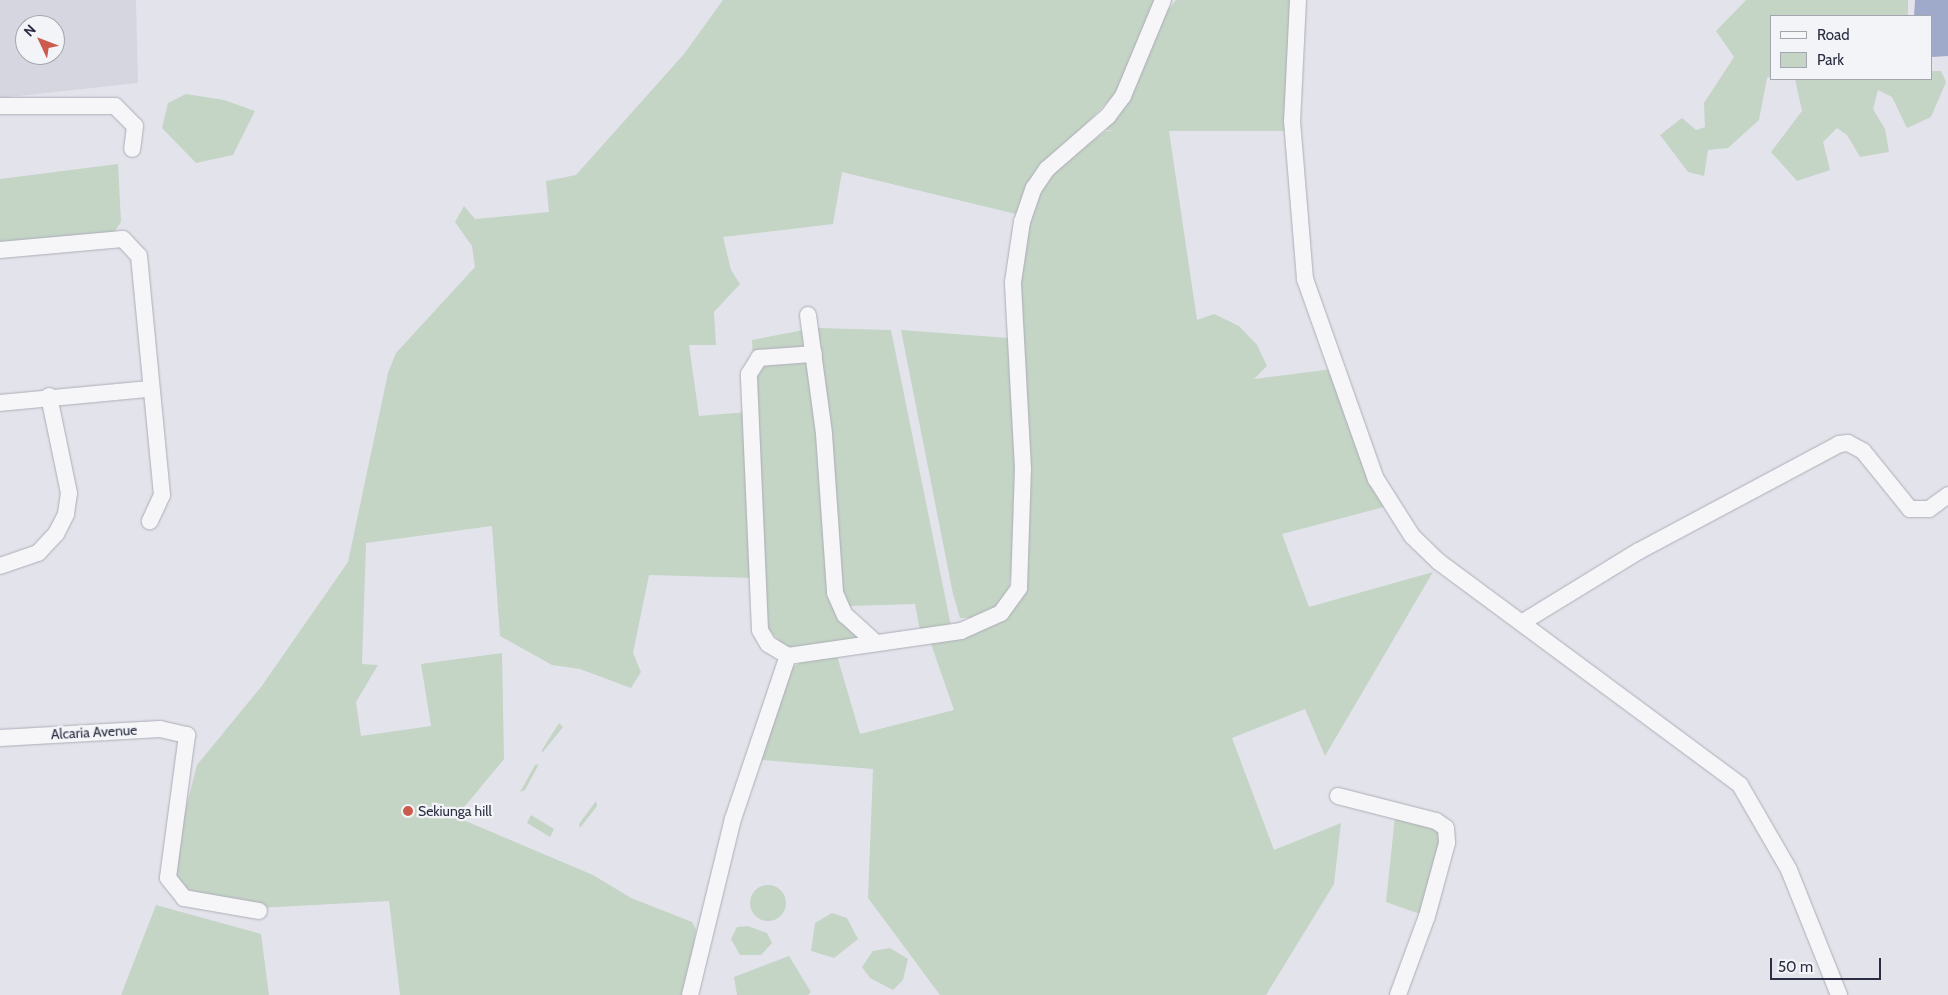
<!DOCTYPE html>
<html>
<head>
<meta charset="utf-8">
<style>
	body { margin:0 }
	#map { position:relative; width:1948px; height:995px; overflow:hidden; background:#e3e4eb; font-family:Cabin,sans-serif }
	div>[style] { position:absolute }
	.built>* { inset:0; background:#d5d6e0 }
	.green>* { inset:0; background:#c4d4c5 }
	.round { border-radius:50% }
	.water>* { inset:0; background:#9fa9c9 }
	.roads { filter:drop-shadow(0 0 1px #acadb8) drop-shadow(0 0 1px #acadb8) }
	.minor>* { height:16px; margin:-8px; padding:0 8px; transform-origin:8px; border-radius:8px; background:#f6f6f9 }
	.dots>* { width:14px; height:14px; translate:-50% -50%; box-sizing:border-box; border:2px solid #f3f4f8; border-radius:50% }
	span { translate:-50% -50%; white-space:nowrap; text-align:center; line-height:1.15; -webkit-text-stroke:4.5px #f3f4f8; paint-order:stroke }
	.street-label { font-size:14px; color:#2b2e42 }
	.poi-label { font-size:14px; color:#2b2e42 }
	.left { translate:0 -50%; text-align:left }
	.legend { position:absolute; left:1770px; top:15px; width:162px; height:65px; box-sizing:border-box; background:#f3f4f8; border:1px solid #a3a5af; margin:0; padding:6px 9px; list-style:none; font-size:15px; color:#2b2e42 }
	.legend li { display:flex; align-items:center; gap:10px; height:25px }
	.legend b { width:25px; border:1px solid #a3a5af }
	.north { position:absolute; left:15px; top:15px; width:50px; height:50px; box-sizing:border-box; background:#f3f4f8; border:1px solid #a3a5af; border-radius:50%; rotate:313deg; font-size:14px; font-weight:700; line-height:20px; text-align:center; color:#2b2e42 }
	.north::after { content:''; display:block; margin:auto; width:18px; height:22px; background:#cb5b4d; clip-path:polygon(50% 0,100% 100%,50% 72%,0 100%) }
	.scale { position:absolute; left:1770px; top:958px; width:111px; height:22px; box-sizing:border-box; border:2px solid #2b2e42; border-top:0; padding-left:6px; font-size:15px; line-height:18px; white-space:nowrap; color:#2b2e42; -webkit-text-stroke:4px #f3f4f8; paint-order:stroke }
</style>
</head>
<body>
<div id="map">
	<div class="built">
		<div style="clip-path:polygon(evenodd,0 0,136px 0,138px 83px,0 98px,0 0,25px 25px,55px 25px,55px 55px,25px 55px,25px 25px)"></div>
	</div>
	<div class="green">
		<div style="clip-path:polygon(723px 0,1156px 0,1121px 88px,1028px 184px,1016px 214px,842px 172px,833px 224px,723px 237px,731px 270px,740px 284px,714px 312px,716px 345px,689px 345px,699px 416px,747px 412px,754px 578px,649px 575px,633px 653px,641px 672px,631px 688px,580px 669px,552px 665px,500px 636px,492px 526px,366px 543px,362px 664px,378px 665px,356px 702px,361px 736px,431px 726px,421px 664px,502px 653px,504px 759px,456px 817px,593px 875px,631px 898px,692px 922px,696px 929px,688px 995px,400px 995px,389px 901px,258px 908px,190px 893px,170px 870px,197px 765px,261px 687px,348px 562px,388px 373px,396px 353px,475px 267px,472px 246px,455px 222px,464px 206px,475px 219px,549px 212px,546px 181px,576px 175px,684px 54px)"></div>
		<div style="clip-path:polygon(1176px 0,1295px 0,1290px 131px,1169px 131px,1197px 320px,1214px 314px,1239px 326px,1257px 345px,1267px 366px,1254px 379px,1333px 369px,1384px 507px,1282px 534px,1309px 607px,1433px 572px,1325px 756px,1305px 709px,1232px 738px,1274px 850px,1341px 823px,1334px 884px,1266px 995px,940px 995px,868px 898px,873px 769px,761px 760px,792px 667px,806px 660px,837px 656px,860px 734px,954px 710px,930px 641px,975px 634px,1004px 616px,1024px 591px,1020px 308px,1023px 253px,1037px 196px,1062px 163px,1106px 131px,1115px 131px,1106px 130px,1126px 104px,1163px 16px)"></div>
		<div style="clip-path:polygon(1746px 0,1908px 0,1908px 16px,1772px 16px,1772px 76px,1767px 78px,1759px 120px,1728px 148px,1708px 150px,1704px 176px,1688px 172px,1660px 135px,1682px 118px,1696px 130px,1705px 127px,1704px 103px,1734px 57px,1716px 31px)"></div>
		<div style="clip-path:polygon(1932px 71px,1941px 71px,1946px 82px,1931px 117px,1907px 128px,1892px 97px,1878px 90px,1873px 109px,1885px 129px,1889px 152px,1860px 157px,1847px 135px,1837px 128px,1823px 142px,1830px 170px,1797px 181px,1771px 152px,1802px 111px,1795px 79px,1932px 79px)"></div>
		<div style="clip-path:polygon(186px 94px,224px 100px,255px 111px,233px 155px,196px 163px,162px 128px,168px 103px)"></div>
		<div style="clip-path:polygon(118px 164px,121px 222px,114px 232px,0 244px,0 179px)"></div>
		<div style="clip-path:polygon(817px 328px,891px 330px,951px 626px,920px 631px,915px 604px,849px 606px,841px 596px)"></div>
		<div style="clip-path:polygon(809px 329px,829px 589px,860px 639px,789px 652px,765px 625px,752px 340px)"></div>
		<div style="clip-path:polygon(901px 330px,1009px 338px,1016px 466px,1013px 558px,1009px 588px,995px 607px,975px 618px,960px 618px,953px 594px)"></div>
		<div style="clip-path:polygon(559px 723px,563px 727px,542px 753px,542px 750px)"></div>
		<div style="clip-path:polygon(539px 764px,525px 790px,520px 792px,535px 765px)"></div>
		<div style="clip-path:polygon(596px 801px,597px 806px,580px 828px,579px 824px)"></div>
		<div style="clip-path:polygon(531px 815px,554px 829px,550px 837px,527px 823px)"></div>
		<div style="clip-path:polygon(1395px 816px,1443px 831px,1423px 915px,1386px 902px)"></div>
		<div class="round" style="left:750px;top:885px;width:36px;height:36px"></div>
		<div style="clip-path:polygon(156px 905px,261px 934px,269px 995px,121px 995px)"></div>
		<div style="clip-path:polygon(832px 913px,847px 918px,858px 939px,834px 958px,811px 951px,815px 923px)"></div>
		<div style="clip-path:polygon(748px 926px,767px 933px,772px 943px,761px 955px,740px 955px,731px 939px,737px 927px)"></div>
		<div style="clip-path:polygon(890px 948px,908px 959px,903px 980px,893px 990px,870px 978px,862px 967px,873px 951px)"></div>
		<div style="clip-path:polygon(789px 956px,811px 992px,808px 995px,737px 995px,734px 977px)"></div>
	</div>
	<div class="water">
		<div style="clip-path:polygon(1915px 0,1948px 0,1948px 56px,1932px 57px,1932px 16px,1914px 16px)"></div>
	</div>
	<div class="roads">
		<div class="minor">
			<div style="left:1298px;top:0;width:121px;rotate:92.8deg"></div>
			<div style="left:1292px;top:121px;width:159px;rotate:85.3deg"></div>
			<div style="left:1305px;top:279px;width:212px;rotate:70.5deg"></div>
			<div style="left:1376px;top:479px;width:67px;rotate:57.7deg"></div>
			<div style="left:1412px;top:536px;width:37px;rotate:44deg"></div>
			<div style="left:1439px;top:562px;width:375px;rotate:36.5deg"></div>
			<div style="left:1740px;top:785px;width:98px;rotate:60deg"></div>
			<div style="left:1789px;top:870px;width:135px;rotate:68.2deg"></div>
			<div style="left:0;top:106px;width:115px"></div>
			<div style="left:115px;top:106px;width:28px;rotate:45deg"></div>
			<div style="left:135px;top:126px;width:23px;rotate:97deg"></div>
			<div style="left:0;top:250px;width:123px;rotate:-5.1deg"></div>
			<div style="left:123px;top:239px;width:23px;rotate:47deg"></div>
			<div style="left:139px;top:256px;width:240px;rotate:84.5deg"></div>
			<div style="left:162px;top:495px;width:29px;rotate:115deg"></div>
			<div style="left:808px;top:315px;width:120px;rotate:82.3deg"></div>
			<div style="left:824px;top:434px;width:159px;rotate:86deg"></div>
			<div style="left:835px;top:593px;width:24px;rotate:66deg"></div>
			<div style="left:845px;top:615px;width:42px;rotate:42.1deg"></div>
			<div style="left:0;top:403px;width:150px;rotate:-5.4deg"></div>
			<div style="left:0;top:566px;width:40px;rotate:-18.9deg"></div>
			<div style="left:38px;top:553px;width:26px;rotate:-47deg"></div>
			<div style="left:56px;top:534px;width:22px;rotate:-63deg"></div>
			<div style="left:66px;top:514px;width:21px;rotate:-82deg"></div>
			<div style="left:69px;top:493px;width:99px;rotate:-101.7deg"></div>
			<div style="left:1523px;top:622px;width:136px;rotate:-31.5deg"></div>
			<div style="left:1639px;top:551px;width:227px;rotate:-28.1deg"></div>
			<div style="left:1839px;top:444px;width:9px;rotate:-6deg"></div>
			<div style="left:1848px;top:443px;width:17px;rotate:28deg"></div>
			<div style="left:1863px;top:451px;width:75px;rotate:51deg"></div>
			<div style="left:1910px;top:509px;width:19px"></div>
			<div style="left:1929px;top:509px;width:24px;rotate:-36deg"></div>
			<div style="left:788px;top:656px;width:23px;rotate:-149deg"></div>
			<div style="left:768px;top:644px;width:16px;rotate:-120deg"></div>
			<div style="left:760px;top:630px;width:256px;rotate:-92.5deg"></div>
			<div style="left:749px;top:374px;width:19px;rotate:-58deg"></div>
			<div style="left:759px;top:358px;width:55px;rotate:-4.2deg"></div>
			<div style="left:0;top:738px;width:160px;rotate:-3.2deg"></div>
			<div style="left:160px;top:729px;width:28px;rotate:13deg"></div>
			<div style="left:187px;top:735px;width:144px;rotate:97.6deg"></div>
			<div style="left:168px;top:878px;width:26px;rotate:51deg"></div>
			<div style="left:184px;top:898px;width:76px;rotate:9.8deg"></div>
			<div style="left:1338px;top:796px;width:101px;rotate:14.3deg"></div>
			<div style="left:1436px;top:821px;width:12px;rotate:35deg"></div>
			<div style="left:1446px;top:828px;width:15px;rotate:86deg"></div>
			<div style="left:1447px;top:843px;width:76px;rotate:105.3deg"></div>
			<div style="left:1427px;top:916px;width:84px;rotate:110.2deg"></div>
			<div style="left:690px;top:995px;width:181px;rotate:-76.3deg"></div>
			<div style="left:733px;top:819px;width:172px;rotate:-71.4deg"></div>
			<div style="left:788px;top:656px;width:175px;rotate:-8.2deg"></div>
			<div style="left:961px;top:631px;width:44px;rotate:-24.2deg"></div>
			<div style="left:1001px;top:613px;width:31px;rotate:-54deg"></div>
			<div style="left:1019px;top:588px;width:119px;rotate:-88.1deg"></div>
			<div style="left:1023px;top:469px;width:187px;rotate:-93.1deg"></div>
			<div style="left:1013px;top:282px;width:61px;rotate:-81.5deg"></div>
			<div style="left:1022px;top:222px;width:36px;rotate:-71deg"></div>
			<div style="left:1034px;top:188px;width:23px;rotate:-56deg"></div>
			<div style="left:1047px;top:169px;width:81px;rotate:-41deg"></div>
			<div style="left:1108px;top:116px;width:25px;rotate:-53deg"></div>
			<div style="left:1123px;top:96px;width:104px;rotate:-67.4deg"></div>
		</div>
	</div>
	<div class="dots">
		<div style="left:408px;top:811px;background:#cb5b4d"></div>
	</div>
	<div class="street-label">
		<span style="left:94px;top:732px;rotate:-3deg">Alcaria Avenue</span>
	</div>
	<div class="poi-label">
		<span class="left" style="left:418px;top:811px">Sekiunga hill</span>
	</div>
	<ul class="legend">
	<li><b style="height:6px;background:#f6f6f9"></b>Road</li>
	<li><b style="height:14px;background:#c4d4c5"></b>Park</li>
	</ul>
	<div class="north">N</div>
	<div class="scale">50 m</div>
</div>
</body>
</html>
